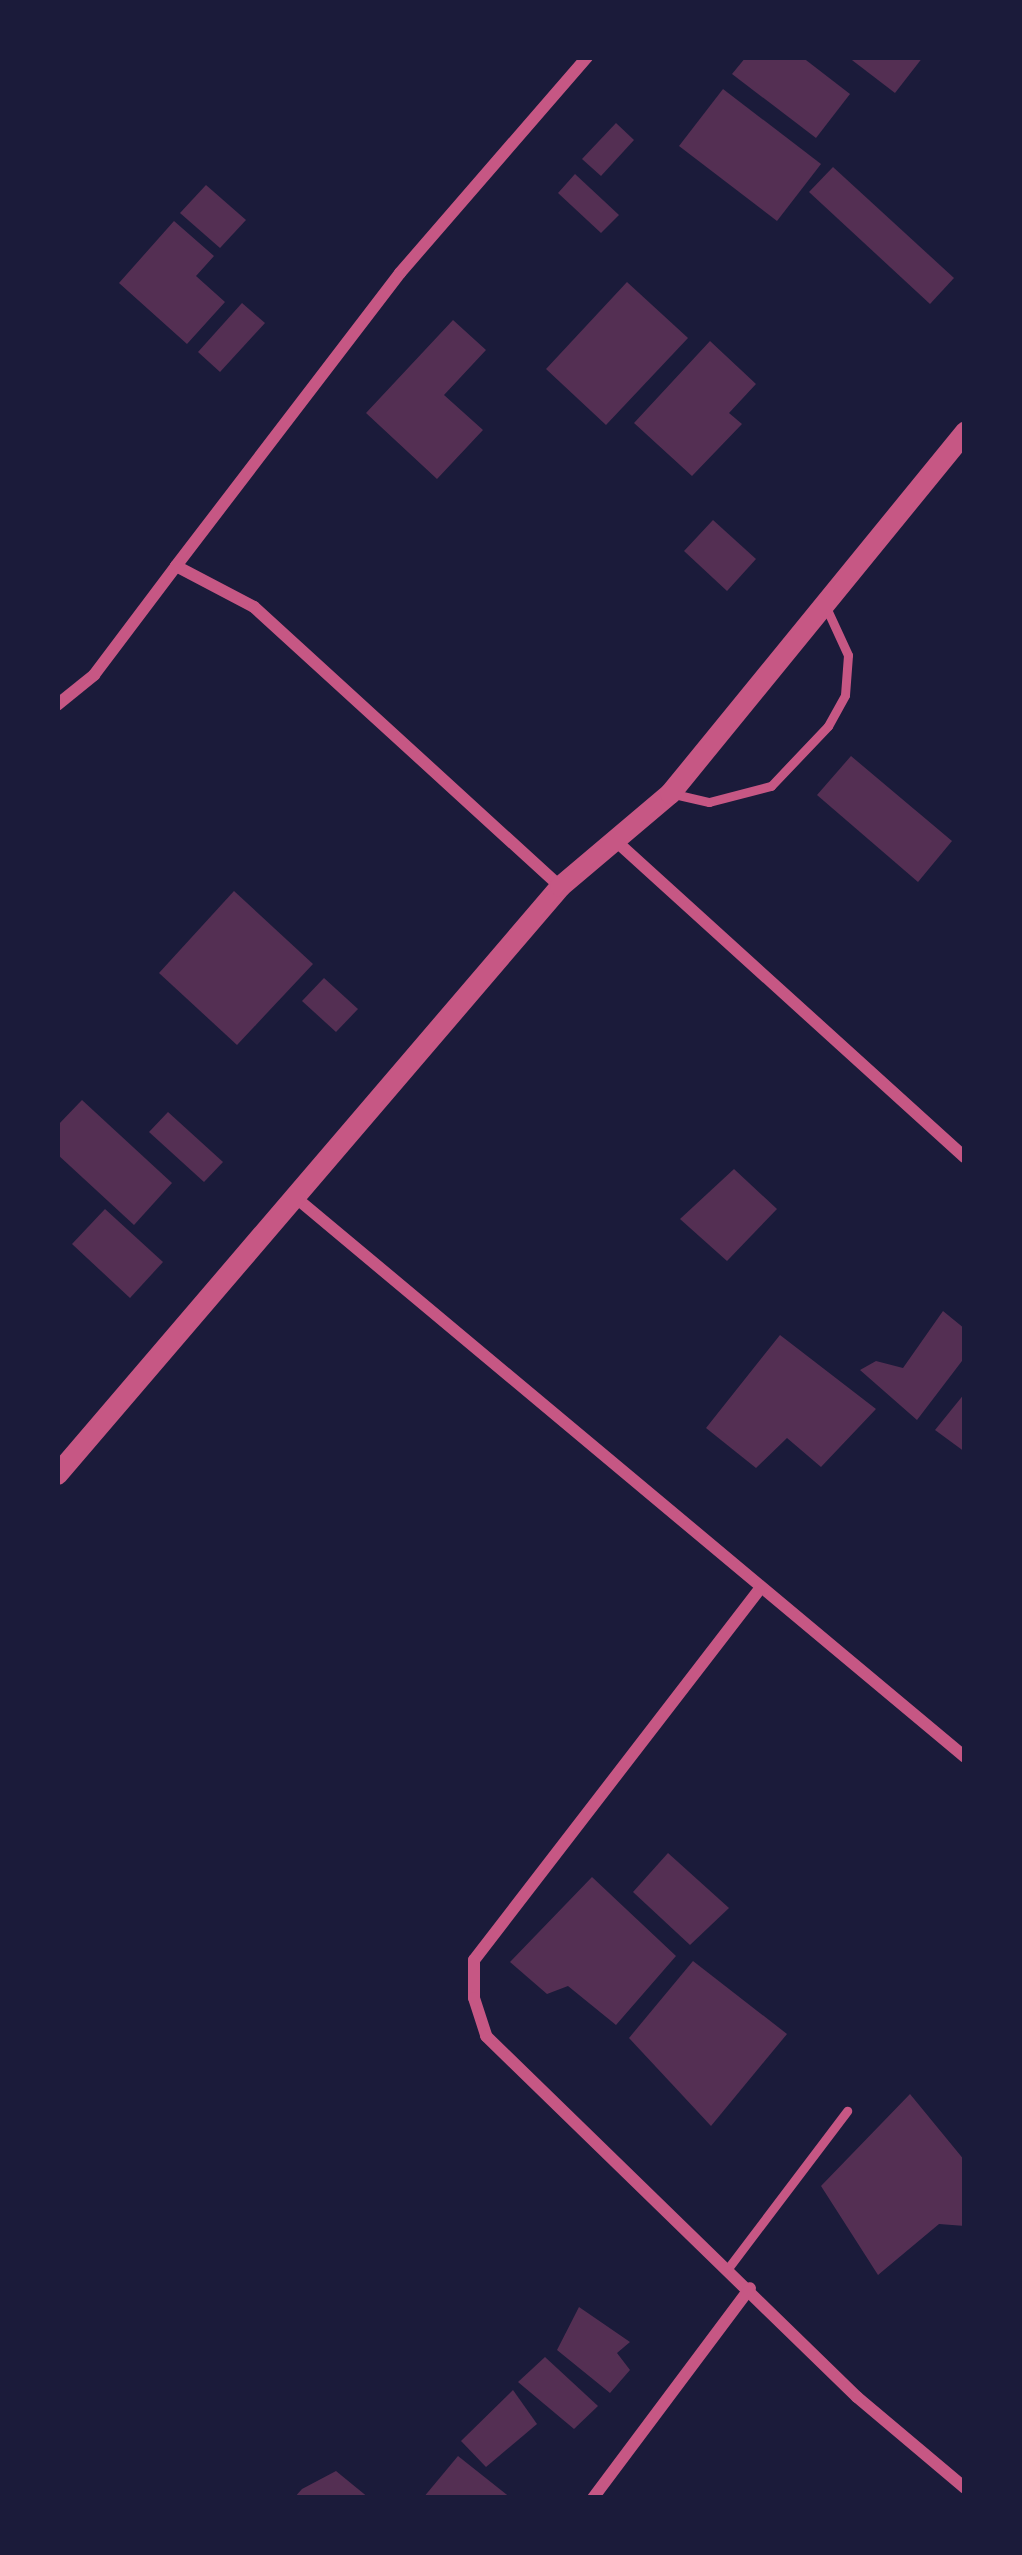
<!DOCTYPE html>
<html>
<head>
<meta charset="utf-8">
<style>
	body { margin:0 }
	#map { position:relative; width:1022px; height:2555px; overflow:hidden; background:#1b1b3a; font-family:"Sofia Sans Condensed",sans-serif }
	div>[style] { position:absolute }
	.building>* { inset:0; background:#542f53 }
	.service>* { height:9px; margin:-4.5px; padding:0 4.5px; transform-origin:4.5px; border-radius:4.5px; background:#c65784 }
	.minor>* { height:12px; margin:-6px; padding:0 6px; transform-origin:6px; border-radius:6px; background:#c65784 }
	.tertiary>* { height:21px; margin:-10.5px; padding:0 10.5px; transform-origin:10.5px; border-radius:10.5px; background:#c65784 }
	span { translate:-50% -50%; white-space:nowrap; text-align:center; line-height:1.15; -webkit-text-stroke:9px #1b1b3a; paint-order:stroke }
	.frame { position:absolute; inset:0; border:60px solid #1b1b3a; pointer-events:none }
</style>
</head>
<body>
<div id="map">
	<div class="building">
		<div style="clip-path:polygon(746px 57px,802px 57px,850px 94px,816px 138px,732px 74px)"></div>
		<div style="clip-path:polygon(848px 57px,923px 57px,895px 93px)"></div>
		<div style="clip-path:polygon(723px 89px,821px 164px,777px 221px,679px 146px)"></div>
		<div style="clip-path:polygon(616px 123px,634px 140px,601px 176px,582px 159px)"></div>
		<div style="clip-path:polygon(833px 167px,954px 278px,930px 304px,809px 192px)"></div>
		<div style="clip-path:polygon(575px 174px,619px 215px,601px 233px,558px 193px)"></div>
		<div style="clip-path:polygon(206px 185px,246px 220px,220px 248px,180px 213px)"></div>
		<div style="clip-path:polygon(174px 221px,214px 256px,196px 276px,225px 302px,187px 344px,119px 283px)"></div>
		<div style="clip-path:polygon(627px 282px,688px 338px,606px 425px,546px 369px)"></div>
		<div style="clip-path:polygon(242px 303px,265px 323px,220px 372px,198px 352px)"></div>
		<div style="clip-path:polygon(453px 320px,486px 350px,444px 395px,483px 430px,437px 479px,366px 413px)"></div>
		<div style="clip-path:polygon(710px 341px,756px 384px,729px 413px,742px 424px,692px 476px,634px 423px)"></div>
		<div style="clip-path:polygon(713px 520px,756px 559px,727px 591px,684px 551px)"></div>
		<div style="clip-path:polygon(851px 756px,952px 841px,918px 882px,817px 795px)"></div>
		<div style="clip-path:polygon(234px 891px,313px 964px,237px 1045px,159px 973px)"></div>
		<div style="clip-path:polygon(324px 978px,358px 1009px,336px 1032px,302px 1001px)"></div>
		<div style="clip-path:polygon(82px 1100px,172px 1183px,134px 1225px,57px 1154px,57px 1126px)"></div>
		<div style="clip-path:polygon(168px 1112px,223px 1162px,204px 1182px,149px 1132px)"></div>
		<div style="clip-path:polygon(734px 1169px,777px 1209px,727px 1261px,680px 1219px)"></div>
		<div style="clip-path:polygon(105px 1209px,163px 1262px,130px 1298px,72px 1244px)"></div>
		<div style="clip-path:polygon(943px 1311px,965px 1329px,965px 1357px,917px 1420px,860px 1370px,876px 1361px,903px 1368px)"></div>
		<div style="clip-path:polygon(780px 1335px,876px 1409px,821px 1467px,787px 1438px,756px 1468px,706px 1428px)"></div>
		<div style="clip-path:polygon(965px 1393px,965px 1452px,935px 1430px)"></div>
		<div style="clip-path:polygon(668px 1853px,729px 1908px,690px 1945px,633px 1892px)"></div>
		<div style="clip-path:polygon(592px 1877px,676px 1956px,616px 2025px,568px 1986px,547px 1994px,510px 1962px)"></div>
		<div style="clip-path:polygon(693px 1961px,787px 2034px,711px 2126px,629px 2038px)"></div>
		<div style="clip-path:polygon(910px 2094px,965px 2161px,965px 2226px,939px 2224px,878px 2275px,821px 2186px)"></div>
		<div style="clip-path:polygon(579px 2307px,630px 2342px,617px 2353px,630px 2370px,610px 2393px,557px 2350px)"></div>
		<div style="clip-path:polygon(545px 2357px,598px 2406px,574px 2429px,518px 2382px)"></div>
		<div style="clip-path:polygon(513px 2390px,537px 2424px,486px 2467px,461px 2441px)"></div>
		<div style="clip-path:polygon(458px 2456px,511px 2498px,423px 2498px)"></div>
		<div style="clip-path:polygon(336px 2471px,369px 2498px,294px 2498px,302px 2489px)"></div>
	</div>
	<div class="service">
		<div style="left:674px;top:794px;width:36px;rotate:13deg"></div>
		<div style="left:709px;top:802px;width:64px;rotate:-14.5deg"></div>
		<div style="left:771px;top:786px;width:83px;rotate:-46.5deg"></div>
		<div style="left:828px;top:726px;width:35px;rotate:-61deg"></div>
		<div style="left:845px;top:695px;width:40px;rotate:-85.7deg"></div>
		<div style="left:848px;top:655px;width:55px;rotate:-114.7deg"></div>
		<div style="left:729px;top:2267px;width:196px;rotate:-52.9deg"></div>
	</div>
	<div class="minor">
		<div style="left:176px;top:566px;width:369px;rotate:-52.6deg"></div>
		<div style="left:400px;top:273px;width:286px;rotate:-49.1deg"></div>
		<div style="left:57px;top:705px;width:48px;rotate:-39deg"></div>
		<div style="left:94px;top:675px;width:136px;rotate:-53deg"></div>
		<div style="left:176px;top:566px;width:88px;rotate:27.7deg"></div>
		<div style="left:254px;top:607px;width:414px;rotate:42.4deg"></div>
		<div style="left:617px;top:842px;width:469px;rotate:42.2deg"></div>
		<div style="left:295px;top:1197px;width:873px;rotate:39.89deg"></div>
		<div style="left:759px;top:1590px;width:467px;rotate:127.6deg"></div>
		<div style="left:474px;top:1960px;width:38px;rotate:90deg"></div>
		<div style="left:474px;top:1998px;width:40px;rotate:72deg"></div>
		<div style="left:486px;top:2036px;width:518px;rotate:44.22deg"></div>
		<div style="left:857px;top:2397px;width:141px;rotate:40.1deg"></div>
		<div style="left:593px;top:2498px;width:262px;rotate:-53.2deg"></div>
	</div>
	<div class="tertiary">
		<div style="left:57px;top:1474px;width:774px;rotate:-49.45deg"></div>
		<div style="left:560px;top:886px;width:144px;rotate:-40.2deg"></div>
		<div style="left:670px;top:793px;width:467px;rotate:-50.8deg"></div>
	</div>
	<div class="frame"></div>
</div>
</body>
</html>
